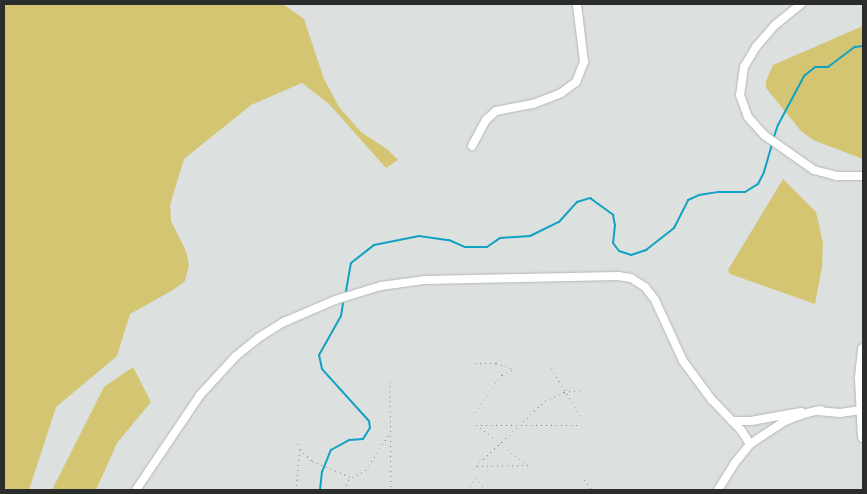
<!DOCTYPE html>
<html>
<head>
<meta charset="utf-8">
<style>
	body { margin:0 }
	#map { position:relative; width:867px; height:494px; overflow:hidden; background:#dce0de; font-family:Barlow,sans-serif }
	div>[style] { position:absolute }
	.green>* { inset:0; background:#d4c573 }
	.stream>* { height:2px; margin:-1px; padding:0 1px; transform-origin:1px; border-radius:1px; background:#10a2c2 }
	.path>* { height:1px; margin-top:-0.5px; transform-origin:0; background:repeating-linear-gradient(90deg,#898b8a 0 1px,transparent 0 5px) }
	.roads { filter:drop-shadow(0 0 1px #b4b8b5) drop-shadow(0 0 1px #b4b8b5) }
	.minor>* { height:8px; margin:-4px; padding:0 4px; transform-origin:4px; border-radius:4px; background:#fff }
	.major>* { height:10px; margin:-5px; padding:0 5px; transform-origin:5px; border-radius:5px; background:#fff }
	span { translate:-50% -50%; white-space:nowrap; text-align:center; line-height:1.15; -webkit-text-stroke:4px #fff; paint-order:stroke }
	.frame { position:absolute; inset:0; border:5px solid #2b2c2c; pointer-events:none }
</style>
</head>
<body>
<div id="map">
	<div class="green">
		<div style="clip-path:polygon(4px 4px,283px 4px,304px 19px,324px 79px,339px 107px,361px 132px,387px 149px,398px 160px,386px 168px,329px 104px,302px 83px,251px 105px,184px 159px,170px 205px,171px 221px,186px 251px,189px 265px,185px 281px,173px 290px,130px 314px,117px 356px,56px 407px,29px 490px,4px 490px)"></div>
		<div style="clip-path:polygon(863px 26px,863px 159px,813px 140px,801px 131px,766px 88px,766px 81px,773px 65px)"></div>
		<div style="clip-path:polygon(783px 179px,816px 212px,823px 243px,822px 267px,815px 304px,730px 274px,728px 270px)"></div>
		<div style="clip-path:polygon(133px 367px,151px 402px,117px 443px,96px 490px,52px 490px,104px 387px)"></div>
	</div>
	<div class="stream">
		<div style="left:773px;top:140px;width:16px;rotate:-72deg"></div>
		<div style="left:778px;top:125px;width:55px;rotate:-62deg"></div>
		<div style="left:804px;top:76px;width:14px;rotate:-39deg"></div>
		<div style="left:815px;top:67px;width:13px"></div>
		<div style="left:828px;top:67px;width:34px;rotate:-37deg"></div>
		<div style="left:855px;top:47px;width:8px;rotate:-7deg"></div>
		<div style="left:346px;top:291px;width:28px;rotate:-80deg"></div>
		<div style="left:351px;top:263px;width:29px;rotate:-38deg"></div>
		<div style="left:374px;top:245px;width:46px;rotate:-11.3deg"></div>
		<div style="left:419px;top:236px;width:30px;rotate:8deg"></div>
		<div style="left:449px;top:240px;width:17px;rotate:24deg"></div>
		<div style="left:465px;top:247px;width:22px"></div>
		<div style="left:487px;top:247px;width:16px;rotate:-35deg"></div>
		<div style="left:500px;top:238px;width:30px;rotate:-4deg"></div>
		<div style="left:530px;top:236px;width:32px;rotate:-26deg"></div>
		<div style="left:559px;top:222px;width:27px;rotate:-48deg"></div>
		<div style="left:577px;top:202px;width:14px;rotate:-17deg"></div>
		<div style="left:590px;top:198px;width:29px;rotate:36deg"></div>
		<div style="left:613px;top:215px;width:10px;rotate:79deg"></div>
		<div style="left:615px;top:225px;width:18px;rotate:96deg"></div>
		<div style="left:613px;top:243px;width:10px;rotate:53deg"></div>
		<div style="left:619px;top:251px;width:13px;rotate:18deg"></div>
		<div style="left:631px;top:255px;width:16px;rotate:-18deg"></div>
		<div style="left:646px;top:250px;width:36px;rotate:-38deg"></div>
		<div style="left:674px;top:228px;width:31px;rotate:-63deg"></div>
		<div style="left:688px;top:200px;width:12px;rotate:-24deg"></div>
		<div style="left:699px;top:195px;width:20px;rotate:-9deg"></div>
		<div style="left:719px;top:192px;width:26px"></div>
		<div style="left:745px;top:192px;width:15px;rotate:-32deg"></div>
		<div style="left:758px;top:184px;width:13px;rotate:-63deg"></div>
		<div style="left:764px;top:172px;width:29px;rotate:-74deg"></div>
		<div style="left:320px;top:490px;width:18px;rotate:-84deg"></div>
		<div style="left:322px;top:472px;width:24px;rotate:-68deg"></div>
		<div style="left:331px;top:450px;width:21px;rotate:-29deg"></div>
		<div style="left:349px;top:440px;width:14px;rotate:-4deg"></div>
		<div style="left:363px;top:439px;width:13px;rotate:-58deg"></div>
		<div style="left:370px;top:428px;width:7px;rotate:-98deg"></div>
		<div style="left:369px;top:421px;width:70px;rotate:-132.1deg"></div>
		<div style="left:322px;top:369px;width:14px;rotate:-102deg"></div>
		<div style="left:319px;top:355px;width:45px;rotate:-60.6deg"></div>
		<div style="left:341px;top:316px;width:13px;rotate:-81deg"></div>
	</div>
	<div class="path">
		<div style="left:475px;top:363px;width:21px"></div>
		<div style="left:496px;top:363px;width:18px;rotate:19deg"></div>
		<div style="left:551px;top:368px;width:57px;rotate:58.5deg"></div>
		<div style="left:390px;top:381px;width:109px;rotate:89.5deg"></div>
		<div style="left:475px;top:412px;width:46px;rotate:-53.9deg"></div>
		<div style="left:502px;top:375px;width:13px;rotate:-27deg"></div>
		<div style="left:300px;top:449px;width:17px;rotate:45deg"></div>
		<div style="left:312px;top:461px;width:42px;rotate:22.3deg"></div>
		<div style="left:528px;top:465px;width:66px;rotate:-142.4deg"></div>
		<div style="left:476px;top:425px;width:105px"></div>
		<div style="left:476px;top:466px;width:95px;rotate:-43.3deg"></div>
		<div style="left:545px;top:401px;width:21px;rotate:-25deg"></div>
		<div style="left:564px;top:392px;width:17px;rotate:-7deg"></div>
		<div style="left:477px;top:466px;width:51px;rotate:-1.1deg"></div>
		<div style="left:581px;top:476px;width:18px;rotate:52deg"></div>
		<div style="left:296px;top:490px;width:41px;rotate:-84.4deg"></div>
		<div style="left:300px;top:449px;width:8px;rotate:-113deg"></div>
		<div style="left:345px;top:490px;width:10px;rotate:-73deg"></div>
		<div style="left:348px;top:480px;width:21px;rotate:-29deg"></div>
		<div style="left:366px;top:470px;width:43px;rotate:-57.4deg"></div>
		<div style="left:467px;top:490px;width:15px;rotate:-53deg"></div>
		<div style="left:476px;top:478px;width:15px;rotate:53deg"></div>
	</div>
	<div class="roads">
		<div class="minor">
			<div style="left:801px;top:4px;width:33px;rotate:141deg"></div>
			<div style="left:775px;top:25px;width:29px;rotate:131deg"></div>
			<div style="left:756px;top:47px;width:23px;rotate:121deg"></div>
			<div style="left:744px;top:67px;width:28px;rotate:98deg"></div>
			<div style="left:740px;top:95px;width:23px;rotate:70deg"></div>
			<div style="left:748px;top:117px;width:24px;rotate:48deg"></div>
			<div style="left:764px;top:135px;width:61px;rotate:35deg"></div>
			<div style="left:814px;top:170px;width:24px;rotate:15deg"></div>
			<div style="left:837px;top:176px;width:26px"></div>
			<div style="left:472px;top:146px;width:30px;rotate:-62deg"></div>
			<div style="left:486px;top:120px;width:13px;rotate:-42deg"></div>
			<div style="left:496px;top:111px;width:38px;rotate:-11deg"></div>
			<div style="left:533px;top:104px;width:30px;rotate:-21deg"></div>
			<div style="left:561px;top:93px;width:19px;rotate:-36deg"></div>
			<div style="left:576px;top:82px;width:22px;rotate:-68deg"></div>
			<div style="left:584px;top:62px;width:58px;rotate:-96.9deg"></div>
			<div style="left:818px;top:411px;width:22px;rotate:5deg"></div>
			<div style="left:840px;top:413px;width:21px;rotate:-8deg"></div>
			<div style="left:732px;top:421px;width:19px"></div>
			<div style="left:751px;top:421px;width:51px;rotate:-10.2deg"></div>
			<div style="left:136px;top:490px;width:115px;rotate:-56deg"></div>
			<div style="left:200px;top:395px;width:53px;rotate:-47.3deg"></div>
			<div style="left:236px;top:356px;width:28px;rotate:-39deg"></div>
			<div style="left:258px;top:338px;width:31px;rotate:-32deg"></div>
			<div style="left:284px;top:322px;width:56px;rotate:-23.3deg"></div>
			<div style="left:335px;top:300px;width:48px;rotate:-16.9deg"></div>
			<div style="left:381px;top:286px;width:43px;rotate:-7.9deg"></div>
			<div style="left:424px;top:280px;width:194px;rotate:-1.2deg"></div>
			<div style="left:618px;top:276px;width:13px;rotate:9deg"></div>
			<div style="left:631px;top:278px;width:17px;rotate:33deg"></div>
			<div style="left:645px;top:287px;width:16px;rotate:52deg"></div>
			<div style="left:655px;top:300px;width:67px;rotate:65.3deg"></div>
			<div style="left:683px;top:361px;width:49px;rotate:53.4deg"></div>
			<div style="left:712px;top:400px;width:42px;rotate:46deg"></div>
			<div style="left:741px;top:430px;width:17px;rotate:57deg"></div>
			<div style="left:718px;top:490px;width:31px;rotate:-58deg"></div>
			<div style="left:734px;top:464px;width:26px;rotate:-51deg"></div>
			<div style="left:750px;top:444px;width:42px;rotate:-33.3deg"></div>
			<div style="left:785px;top:421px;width:19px;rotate:-21deg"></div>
			<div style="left:803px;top:414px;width:18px;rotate:-13deg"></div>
		</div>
		<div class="major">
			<div style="left:863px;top:349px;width:29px;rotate:96deg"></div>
			<div style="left:860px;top:378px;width:59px;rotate:87.1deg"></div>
		</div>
	</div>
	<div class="frame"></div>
</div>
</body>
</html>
